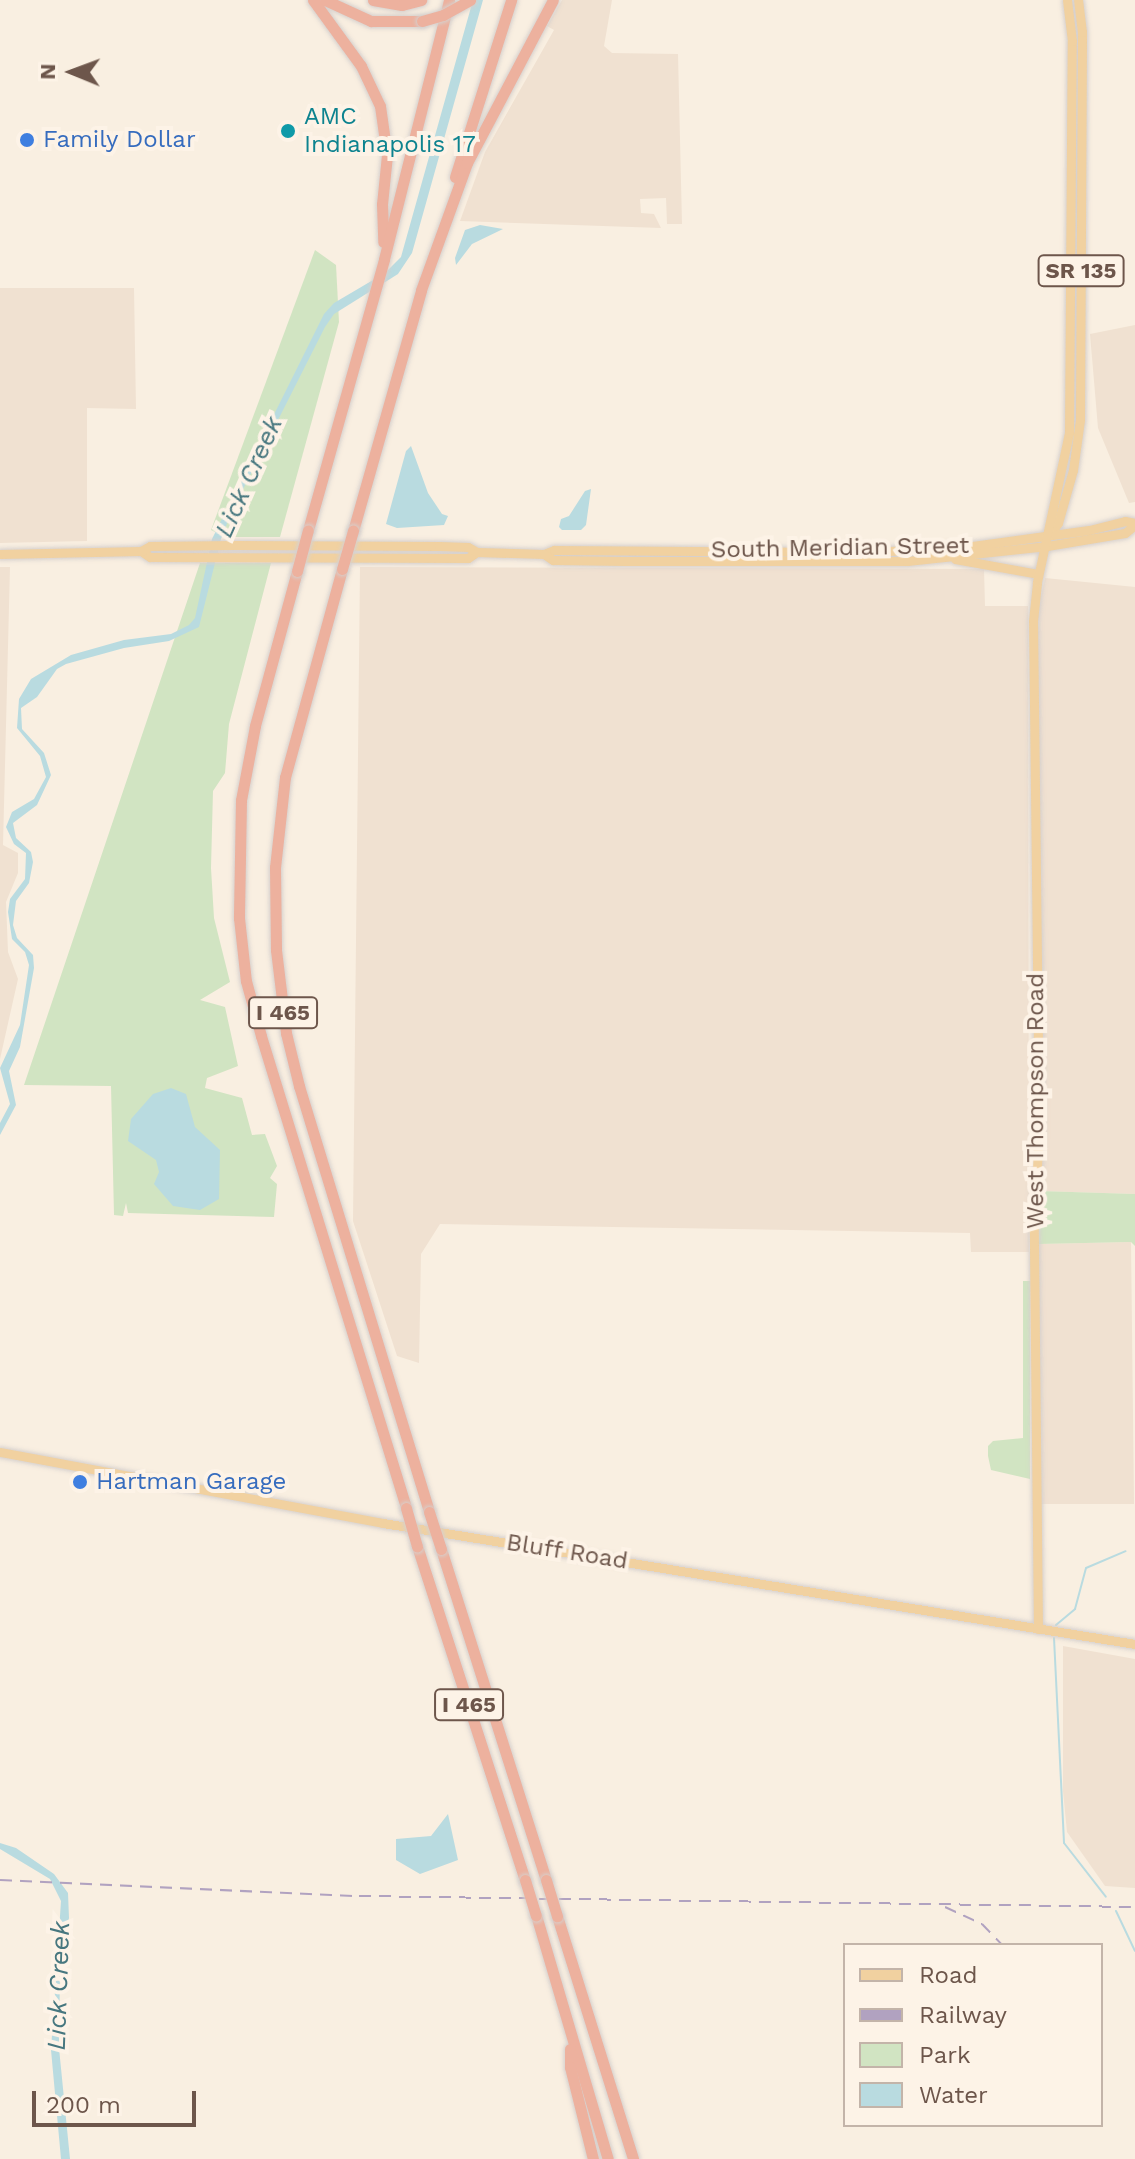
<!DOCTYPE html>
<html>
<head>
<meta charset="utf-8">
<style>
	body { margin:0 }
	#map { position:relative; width:1135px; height:2159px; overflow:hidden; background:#f9efe1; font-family:"Work Sans",sans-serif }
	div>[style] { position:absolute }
	.residential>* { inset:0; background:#f0e1d1 }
	.green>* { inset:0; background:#d1e4c2 }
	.water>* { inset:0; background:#b9dbe0 }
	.stream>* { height:2px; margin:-1px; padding:0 1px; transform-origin:1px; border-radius:1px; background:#b9dbe0 }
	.roads { filter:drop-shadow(0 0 2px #d6d0cd) drop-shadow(0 0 2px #d6d0cd) }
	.major>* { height:9px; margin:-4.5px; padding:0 4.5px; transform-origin:4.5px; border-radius:4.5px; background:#f1d1a0 }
	.highway>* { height:11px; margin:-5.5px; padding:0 5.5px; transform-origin:5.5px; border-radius:5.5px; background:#edb19e }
	.rail>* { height:2px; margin-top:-1px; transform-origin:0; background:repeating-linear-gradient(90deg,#b1a2c0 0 12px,transparent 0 20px) }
	.bridges { filter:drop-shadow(0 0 2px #d6d0cd) drop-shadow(0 0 2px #d6d0cd) }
	.highway-bridge>* { height:11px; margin:-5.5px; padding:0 5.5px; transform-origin:5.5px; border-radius:5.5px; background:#edb19e }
	.dots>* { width:22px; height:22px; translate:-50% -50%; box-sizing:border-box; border:4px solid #fdf3e7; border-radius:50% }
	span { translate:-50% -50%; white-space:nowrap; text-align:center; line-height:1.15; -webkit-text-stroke:8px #fdf3e7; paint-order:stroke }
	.shield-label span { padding:2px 6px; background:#fdf3e7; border:2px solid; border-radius:6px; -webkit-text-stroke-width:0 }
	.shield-label { font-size:22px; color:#6d564b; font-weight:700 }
	.culture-label { font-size:24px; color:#0d838f }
	.left { translate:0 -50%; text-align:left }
	.shop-label { font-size:24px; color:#366cbe }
	.street-label { font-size:24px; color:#6d564b }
	.water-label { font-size:26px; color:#47777f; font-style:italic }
	.legend { position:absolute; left:843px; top:1943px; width:260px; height:184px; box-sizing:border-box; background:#fdf3e7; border:2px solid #c3b4a9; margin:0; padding:10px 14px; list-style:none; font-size:24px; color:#6d564b }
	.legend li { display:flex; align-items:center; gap:16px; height:40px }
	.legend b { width:40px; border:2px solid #c3b4a9 }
	.north { position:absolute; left:32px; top:32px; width:80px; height:80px; -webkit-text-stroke:6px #fdf3e7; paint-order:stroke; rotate:271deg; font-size:22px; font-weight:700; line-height:32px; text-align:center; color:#6d564b }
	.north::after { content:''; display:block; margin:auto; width:28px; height:36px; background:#6d564b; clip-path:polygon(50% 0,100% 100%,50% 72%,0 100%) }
	.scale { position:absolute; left:32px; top:2091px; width:164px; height:36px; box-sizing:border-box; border:4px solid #6d564b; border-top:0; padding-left:10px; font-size:24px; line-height:28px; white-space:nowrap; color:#6d564b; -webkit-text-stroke:6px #fdf3e7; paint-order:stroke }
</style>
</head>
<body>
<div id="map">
	<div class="residential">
		<div style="clip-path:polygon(562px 0,612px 0,604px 46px,612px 53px,678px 54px,682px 224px,667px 224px,666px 198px,640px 199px,641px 213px,654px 214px,661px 228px,460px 221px,485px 152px,554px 30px,547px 26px)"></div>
		<div style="clip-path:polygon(0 288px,134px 288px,136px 409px,87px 408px,87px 541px,0 543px)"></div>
		<div style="clip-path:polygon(1135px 325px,1135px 502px,1129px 503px,1098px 428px,1090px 334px)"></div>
		<div style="clip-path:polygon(0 567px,10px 567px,3px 845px,18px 853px,18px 873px,6px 902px,8px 952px,18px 979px,0 1059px)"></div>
		<div style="clip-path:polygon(360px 567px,984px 569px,985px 606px,1028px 606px,1029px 1252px,971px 1252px,970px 1233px,440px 1224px,421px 1254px,419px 1363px,397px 1356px,353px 1221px)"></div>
		<div style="clip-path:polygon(1045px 578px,1135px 587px,1135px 1194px,1040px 1191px,1038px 610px)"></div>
		<div style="clip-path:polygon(1131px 1242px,1134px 1504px,1039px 1504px,1039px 1244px)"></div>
		<div style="clip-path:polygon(1063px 1646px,1135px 1659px,1135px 1888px,1105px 1886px,1067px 1832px,1063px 1791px)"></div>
	</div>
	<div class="green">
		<div style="clip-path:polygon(315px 250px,336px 265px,339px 322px,280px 537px,225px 537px,211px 530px)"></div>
		<div style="clip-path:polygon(200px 563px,271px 563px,229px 724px,225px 773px,213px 791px,211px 868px,214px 918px,230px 982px,200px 1000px,225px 1007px,238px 1066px,207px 1078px,205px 1088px,242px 1098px,252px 1135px,265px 1134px,277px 1166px,270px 1178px,277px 1184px,274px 1217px,128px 1213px,126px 1203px,123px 1216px,114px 1215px,111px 1086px,24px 1085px)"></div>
		<div style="clip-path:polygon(1040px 1191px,1135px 1194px,1135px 1246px,1131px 1242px,1039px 1244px)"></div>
		<div style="clip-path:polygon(1023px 1281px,1030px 1281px,1030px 1479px,991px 1470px,988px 1456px,988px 1446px,993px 1441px,1023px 1438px)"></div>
	</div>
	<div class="water">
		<div style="clip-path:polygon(473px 0,483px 0,412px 253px,398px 274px,334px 314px,325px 327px,231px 513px,221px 539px,199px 627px,169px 641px,124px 648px,66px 664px,57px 669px,37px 697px,21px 708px,22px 729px,44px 753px,51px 775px,37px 805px,13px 823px,16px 838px,31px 852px,33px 862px,29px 883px,16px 901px,13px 925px,17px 938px,33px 955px,34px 968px,20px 1047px,9px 1071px,16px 1105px,0 1135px,0 1123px,10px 1104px,0 1068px,20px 1025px,29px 965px,25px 952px,12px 939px,8px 912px,10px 899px,25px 879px,26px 853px,14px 844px,6px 827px,12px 812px,34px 799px,46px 777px,40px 756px,17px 728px,19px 699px,31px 679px,71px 655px,124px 640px,171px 634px,189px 625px,195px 618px,212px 539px,324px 314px,334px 303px,385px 273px,401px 257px)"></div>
		<div style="clip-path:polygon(480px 225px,503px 229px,472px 244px,456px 265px,455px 258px,465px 230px)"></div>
		<div style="clip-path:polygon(411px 446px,428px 493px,442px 514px,448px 516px,444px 525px,397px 528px,386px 524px,406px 451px)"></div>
		<div style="clip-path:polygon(591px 489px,586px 525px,581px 530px,562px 530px,559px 527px,561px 519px,569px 516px,585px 491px)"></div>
		<div style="clip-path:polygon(171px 1088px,186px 1094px,195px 1127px,220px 1150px,219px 1199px,200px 1210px,173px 1206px,154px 1184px,159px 1172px,156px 1160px,128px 1141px,131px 1119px,153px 1094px)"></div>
		<div style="clip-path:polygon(448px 1814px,458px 1860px,420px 1874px,396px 1860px,396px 1839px,431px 1836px)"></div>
		<div style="clip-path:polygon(0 1843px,16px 1848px,54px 1874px,68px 1893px,69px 1918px,60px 1970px,59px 2048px,70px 2159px,61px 2159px,51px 2050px,61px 1901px,50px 1879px,0 1849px)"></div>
	</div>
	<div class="stream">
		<div style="left:1056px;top:1625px;width:25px;rotate:-40deg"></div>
		<div style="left:1075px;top:1609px;width:42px;rotate:-75deg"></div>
		<div style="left:1086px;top:1568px;width:43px;rotate:-23deg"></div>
		<div style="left:1054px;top:1638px;width:205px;rotate:87.2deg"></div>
		<div style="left:1064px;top:1843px;width:68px;rotate:52.1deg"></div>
		<div style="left:1116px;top:1911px;width:44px;rotate:64.6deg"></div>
	</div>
	<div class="roads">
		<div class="major">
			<div style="left:1051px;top:533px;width:12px;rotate:-55deg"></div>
			<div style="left:1058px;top:523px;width:55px;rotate:-74.2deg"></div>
			<div style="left:1073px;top:470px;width:50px;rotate:-82deg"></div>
			<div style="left:1080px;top:420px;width:388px;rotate:-89.7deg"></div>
			<div style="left:1082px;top:32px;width:32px;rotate:-97deg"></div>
			<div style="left:141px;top:551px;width:11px;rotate:34deg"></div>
			<div style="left:150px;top:557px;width:318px;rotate:0.2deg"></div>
			<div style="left:468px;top:558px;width:11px;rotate:-34deg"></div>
			<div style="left:0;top:554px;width:141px;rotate:-1.2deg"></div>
			<div style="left:141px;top:551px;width:10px;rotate:-29deg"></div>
			<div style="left:150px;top:546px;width:84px;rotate:-0.7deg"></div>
			<div style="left:234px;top:545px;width:205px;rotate:0.3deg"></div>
			<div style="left:439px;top:546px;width:29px;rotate:2deg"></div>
			<div style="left:468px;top:547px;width:10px;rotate:29deg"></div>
			<div style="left:477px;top:552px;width:67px;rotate:1.7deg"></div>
			<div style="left:544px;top:554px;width:11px;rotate:-22deg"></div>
			<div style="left:554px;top:550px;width:316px;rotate:0.4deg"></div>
			<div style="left:870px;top:552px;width:95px;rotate:-3deg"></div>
			<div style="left:965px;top:547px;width:125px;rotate:-7.8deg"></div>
			<div style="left:1089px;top:530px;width:37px;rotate:-14deg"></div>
			<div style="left:1125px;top:521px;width:10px;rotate:11deg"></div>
			<div style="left:544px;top:554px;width:11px;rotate:34deg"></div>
			<div style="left:553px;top:560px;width:72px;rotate:0.8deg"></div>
			<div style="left:625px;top:561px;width:282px"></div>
			<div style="left:907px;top:561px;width:141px;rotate:-6.1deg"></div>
			<div style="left:1047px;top:546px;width:79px;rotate:-9.5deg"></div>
			<div style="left:1125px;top:533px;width:13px;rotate:-39deg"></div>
			<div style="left:955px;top:559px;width:84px;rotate:10.2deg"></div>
			<div style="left:0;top:1452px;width:390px;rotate:10.5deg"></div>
			<div style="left:383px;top:1523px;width:762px;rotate:9.14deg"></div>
			<div style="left:1038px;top:1629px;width:411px;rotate:-90.6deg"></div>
			<div style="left:1034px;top:1218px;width:87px;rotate:-86.7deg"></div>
			<div style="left:1039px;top:1131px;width:510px;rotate:-90.67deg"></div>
			<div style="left:1033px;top:621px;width:39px;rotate:-84deg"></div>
			<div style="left:1037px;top:582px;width:152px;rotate:-77.9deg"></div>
			<div style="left:1069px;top:433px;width:392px;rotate:-89.6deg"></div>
			<div style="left:1072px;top:41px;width:41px;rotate:-97deg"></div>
		</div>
		<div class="highway">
			<div style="left:313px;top:0;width:82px;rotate:54deg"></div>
			<div style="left:361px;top:66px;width:44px;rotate:64.6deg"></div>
			<div style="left:380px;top:106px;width:49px;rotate:81.9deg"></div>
			<div style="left:387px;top:155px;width:49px;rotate:95.8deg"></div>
			<div style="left:382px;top:204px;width:38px;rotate:88deg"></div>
			<div style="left:325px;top:0;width:51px;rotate:24.5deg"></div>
			<div style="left:371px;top:21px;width:51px"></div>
			<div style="left:373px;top:0;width:29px;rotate:10deg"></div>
			<div style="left:402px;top:5px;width:20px;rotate:-15deg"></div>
			<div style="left:455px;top:177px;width:186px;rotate:-72.4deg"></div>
			<div style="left:308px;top:530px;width:281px;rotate:-74.3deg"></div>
			<div style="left:384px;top:259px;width:267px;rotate:-75.9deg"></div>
			<div style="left:353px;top:531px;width:250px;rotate:-74.2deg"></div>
			<div style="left:421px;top:290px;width:135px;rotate:-70.1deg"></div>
			<div style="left:467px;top:163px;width:184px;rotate:-62.2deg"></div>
			<div style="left:342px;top:569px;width:216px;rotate:105.3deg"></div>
			<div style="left:285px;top:777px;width:91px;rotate:96.3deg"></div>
			<div style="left:275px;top:867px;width:83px;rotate:89.3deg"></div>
			<div style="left:276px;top:950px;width:84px;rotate:83.1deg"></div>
			<div style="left:286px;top:1033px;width:55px;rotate:76.2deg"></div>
			<div style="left:299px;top:1086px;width:445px;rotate:73deg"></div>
			<div style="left:297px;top:571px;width:161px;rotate:105.2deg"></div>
			<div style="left:255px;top:726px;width:75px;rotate:100.7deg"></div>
			<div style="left:241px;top:800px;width:118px;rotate:91deg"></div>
			<div style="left:239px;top:918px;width:63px;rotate:83.7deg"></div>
			<div style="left:246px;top:981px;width:57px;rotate:74.7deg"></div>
			<div style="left:261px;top:1036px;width:494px;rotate:72.9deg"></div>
			<div style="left:417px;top:1546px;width:351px;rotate:72.1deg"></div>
			<div style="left:441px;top:1549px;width:347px;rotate:72.4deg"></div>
			<div style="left:536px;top:1915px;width:254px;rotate:73.6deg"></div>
			<div style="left:557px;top:1916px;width:255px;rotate:72.6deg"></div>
			<div style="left:570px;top:2049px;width:18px;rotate:90deg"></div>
			<div style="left:570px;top:2067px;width:95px;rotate:76deg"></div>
		</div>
	</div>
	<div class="rail">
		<div style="left:0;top:1880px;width:359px;rotate:2.6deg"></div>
		<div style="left:359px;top:1896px;width:776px;rotate:0.81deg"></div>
		<div style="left:945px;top:1907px;width:41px;rotate:24.7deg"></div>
		<div style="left:982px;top:1924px;width:29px;rotate:46deg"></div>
	</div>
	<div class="bridges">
		<div class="highway-bridge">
			<div style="left:422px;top:21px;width:22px;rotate:-16deg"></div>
			<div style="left:443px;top:15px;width:31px;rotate:-29deg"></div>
			<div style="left:342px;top:569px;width:40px;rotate:-74deg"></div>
			<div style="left:297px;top:571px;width:42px;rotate:-75deg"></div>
			<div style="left:406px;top:1508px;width:40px;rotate:74deg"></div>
			<div style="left:429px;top:1512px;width:39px;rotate:72deg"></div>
			<div style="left:525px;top:1880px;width:37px;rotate:73deg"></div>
			<div style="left:546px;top:1880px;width:38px;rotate:73deg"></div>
		</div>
	</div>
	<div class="dots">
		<div style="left:288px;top:131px;background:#0f9aa8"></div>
		<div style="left:27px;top:140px;background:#3f7fe0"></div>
		<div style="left:80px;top:1482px;background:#3f7fe0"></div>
	</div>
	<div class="shield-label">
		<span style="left:1081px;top:271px">SR 135</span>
		<span style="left:283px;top:1013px">I 465</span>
		<span style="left:469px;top:1705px">I 465</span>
	</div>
	<div class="culture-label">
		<span class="left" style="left:304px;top:131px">AMC<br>Indianapolis 17</span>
	</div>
	<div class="shop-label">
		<span class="left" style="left:43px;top:140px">Family Dollar</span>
		<span class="left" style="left:96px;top:1482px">Hartman Garage</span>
	</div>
	<div class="street-label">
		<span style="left:840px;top:548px;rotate:-1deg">South Meridian Street</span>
		<span style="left:1036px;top:1101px;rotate:-90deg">West Thompson Road</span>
		<span style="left:567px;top:1552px;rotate:9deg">Bluff Road</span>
	</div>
	<div class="water-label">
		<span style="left:249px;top:477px;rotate:-66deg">Lick Creek</span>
		<span style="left:59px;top:1986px;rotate:-88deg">Lick Creek</span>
	</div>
	<ul class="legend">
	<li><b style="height:10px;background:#f1d1a0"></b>Road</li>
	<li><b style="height:10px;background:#b1a2c0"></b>Railway</li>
	<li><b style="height:22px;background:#d1e4c2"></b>Park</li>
	<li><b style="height:22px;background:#b9dbe0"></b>Water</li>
	</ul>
	<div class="north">N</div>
	<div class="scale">200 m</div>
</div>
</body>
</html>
